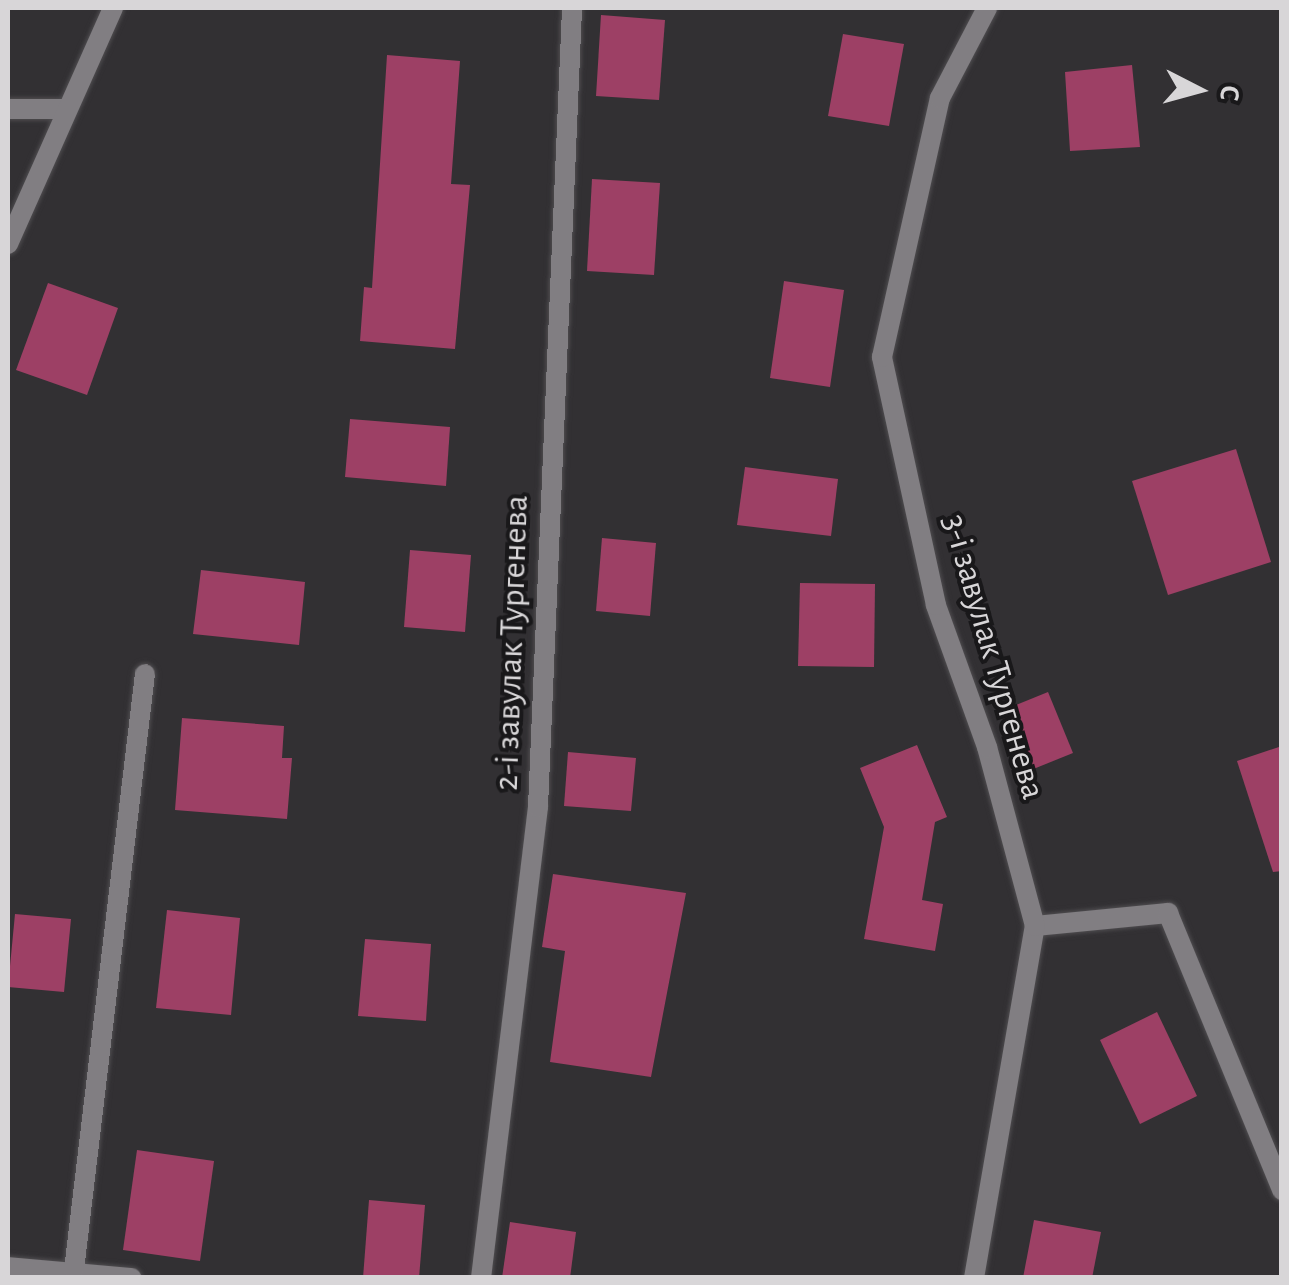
<!DOCTYPE html>
<html>
<head>
<meta charset="utf-8">
<style>
	body { margin:0 }
	#map { position:relative; width:1289px; height:1285px; overflow:hidden; background:#323033; font-family:"Alegreya Sans",sans-serif }
	div>[style] { position:absolute }
	.building>* { inset:0; background:#9d4065 }
	.roads { filter:drop-shadow(0 0 2px #4f4d50) drop-shadow(0 0 2px #4f4d50) }
	.street>* { height:20px; margin:-10px; padding:0 10px; transform-origin:10px; border-radius:10px; background:#817e82 }
	span { translate:-50% -50%; white-space:nowrap; text-align:center; line-height:1.15; -webkit-text-stroke:8px #19181a; paint-order:stroke }
	.street-label { font-size:35px; color:#d8d6d8 }
	.frame { position:absolute; inset:0; border:10px solid #d8d6d8; pointer-events:none }
	.north { position:absolute; left:1149px; top:40px; width:100px; height:100px; -webkit-text-stroke:8px #19181a; paint-order:stroke; rotate:96deg; font-size:28px; font-weight:700; line-height:40px; text-align:center; color:#d8d6d8 }
	.north::after { content:''; display:block; margin:auto; width:35px; height:45px; background:#d8d6d8; clip-path:polygon(50% 0,100% 100%,50% 72%,0 100%) }
</style>
</head>
<body>
<div id="map">
	<div class="building">
		<div style="clip-path:polygon(601px 15px,665px 20px,659px 100px,596px 96px)"></div>
		<div style="clip-path:polygon(843px 34px,904px 44px,889px 126px,828px 116px)"></div>
		<div style="clip-path:polygon(387px 55px,460px 61px,451px 184px,470px 185px,455px 349px,360px 341px,364px 287px,372px 288px)"></div>
		<div style="clip-path:polygon(1132px 65px,1140px 147px,1070px 151px,1065px 72px)"></div>
		<div style="clip-path:polygon(592px 179px,660px 183px,654px 275px,587px 271px)"></div>
		<div style="clip-path:polygon(784px 281px,844px 290px,830px 387px,770px 378px)"></div>
		<div style="clip-path:polygon(48px 283px,118px 308px,87px 395px,16px 370px)"></div>
		<div style="clip-path:polygon(350px 419px,450px 427px,446px 486px,345px 477px)"></div>
		<div style="clip-path:polygon(1236px 449px,1271px 562px,1168px 595px,1132px 481px)"></div>
		<div style="clip-path:polygon(745px 467px,838px 479px,831px 536px,737px 525px)"></div>
		<div style="clip-path:polygon(602px 538px,656px 543px,650px 616px,596px 611px)"></div>
		<div style="clip-path:polygon(410px 550px,471px 555px,465px 632px,404px 627px)"></div>
		<div style="clip-path:polygon(201px 570px,305px 582px,299px 645px,193px 634px)"></div>
		<div style="clip-path:polygon(800px 583px,875px 584px,874px 667px,798px 666px)"></div>
		<div style="clip-path:polygon(1048px 692px,1073px 753px,1026px 772px,1001px 711px)"></div>
		<div style="clip-path:polygon(182px 718px,284px 726px,282px 758px,292px 758px,287px 819px,175px 810px)"></div>
		<div style="clip-path:polygon(917px 745px,947px 817px,935px 822px,922px 900px,943px 904px,935px 951px,864px 939px,884px 827px,860px 768px)"></div>
		<div style="clip-path:polygon(1282px 746px,1282px 871px,1273px 872px,1237px 761px)"></div>
		<div style="clip-path:polygon(568px 752px,636px 758px,631px 811px,564px 806px)"></div>
		<div style="clip-path:polygon(553px 874px,686px 893px,651px 1077px,550px 1062px,565px 951px,542px 947px)"></div>
		<div style="clip-path:polygon(167px 910px,240px 918px,231px 1015px,156px 1008px)"></div>
		<div style="clip-path:polygon(15px 914px,71px 919px,64px 992px,8px 987px)"></div>
		<div style="clip-path:polygon(365px 939px,431px 944px,426px 1021px,358px 1016px)"></div>
		<div style="clip-path:polygon(1157px 1012px,1197px 1096px,1140px 1124px,1100px 1040px)"></div>
		<div style="clip-path:polygon(137px 1150px,214px 1161px,200px 1261px,123px 1250px)"></div>
		<div style="clip-path:polygon(369px 1200px,425px 1205px,419px 1278px,363px 1278px)"></div>
		<div style="clip-path:polygon(1034px 1220px,1101px 1232px,1092px 1278px,1023px 1278px)"></div>
		<div style="clip-path:polygon(510px 1222px,576px 1232px,570px 1278px,502px 1278px)"></div>
	</div>
	<div class="roads">
		<div class="street">
			<div style="left:8px;top:109px;width:56px"></div>
			<div style="left:8px;top:244px;width:258px;rotate:-66deg"></div>
			<div style="left:1035px;top:926px;width:134px;rotate:-5.6deg"></div>
			<div style="left:1168px;top:913px;width:300px;rotate:67.6deg"></div>
			<div style="left:8px;top:1267px;width:124px;rotate:5.1deg"></div>
			<div style="left:74px;top:1270px;width:600px;rotate:-83.21deg"></div>
			<div style="left:481px;top:1278px;width:474px;rotate:-83.1deg"></div>
			<div style="left:538px;top:807px;width:800px;rotate:-87.56deg"></div>
			<div style="left:974px;top:1278px;width:357px;rotate:-80.2deg"></div>
			<div style="left:1035px;top:926px;width:185px;rotate:-105deg"></div>
			<div style="left:987px;top:747px;width:151px;rotate:-109.8deg"></div>
			<div style="left:936px;top:605px;width:254px;rotate:-102.3deg"></div>
			<div style="left:882px;top:357px;width:265px;rotate:-77.4deg"></div>
			<div style="left:940px;top:98px;width:102px;rotate:-62.4deg"></div>
		</div>
	</div>
	<div class="street-label">
		<span style="left:512px;top:643px;rotate:-88deg">2-і завулак Тургенева</span>
		<span style="left:993px;top:657px;rotate:74deg">3-і завулак Тургенева</span>
	</div>
	<div class="frame"></div>
	<div class="north">С</div>
</div>
</body>
</html>
